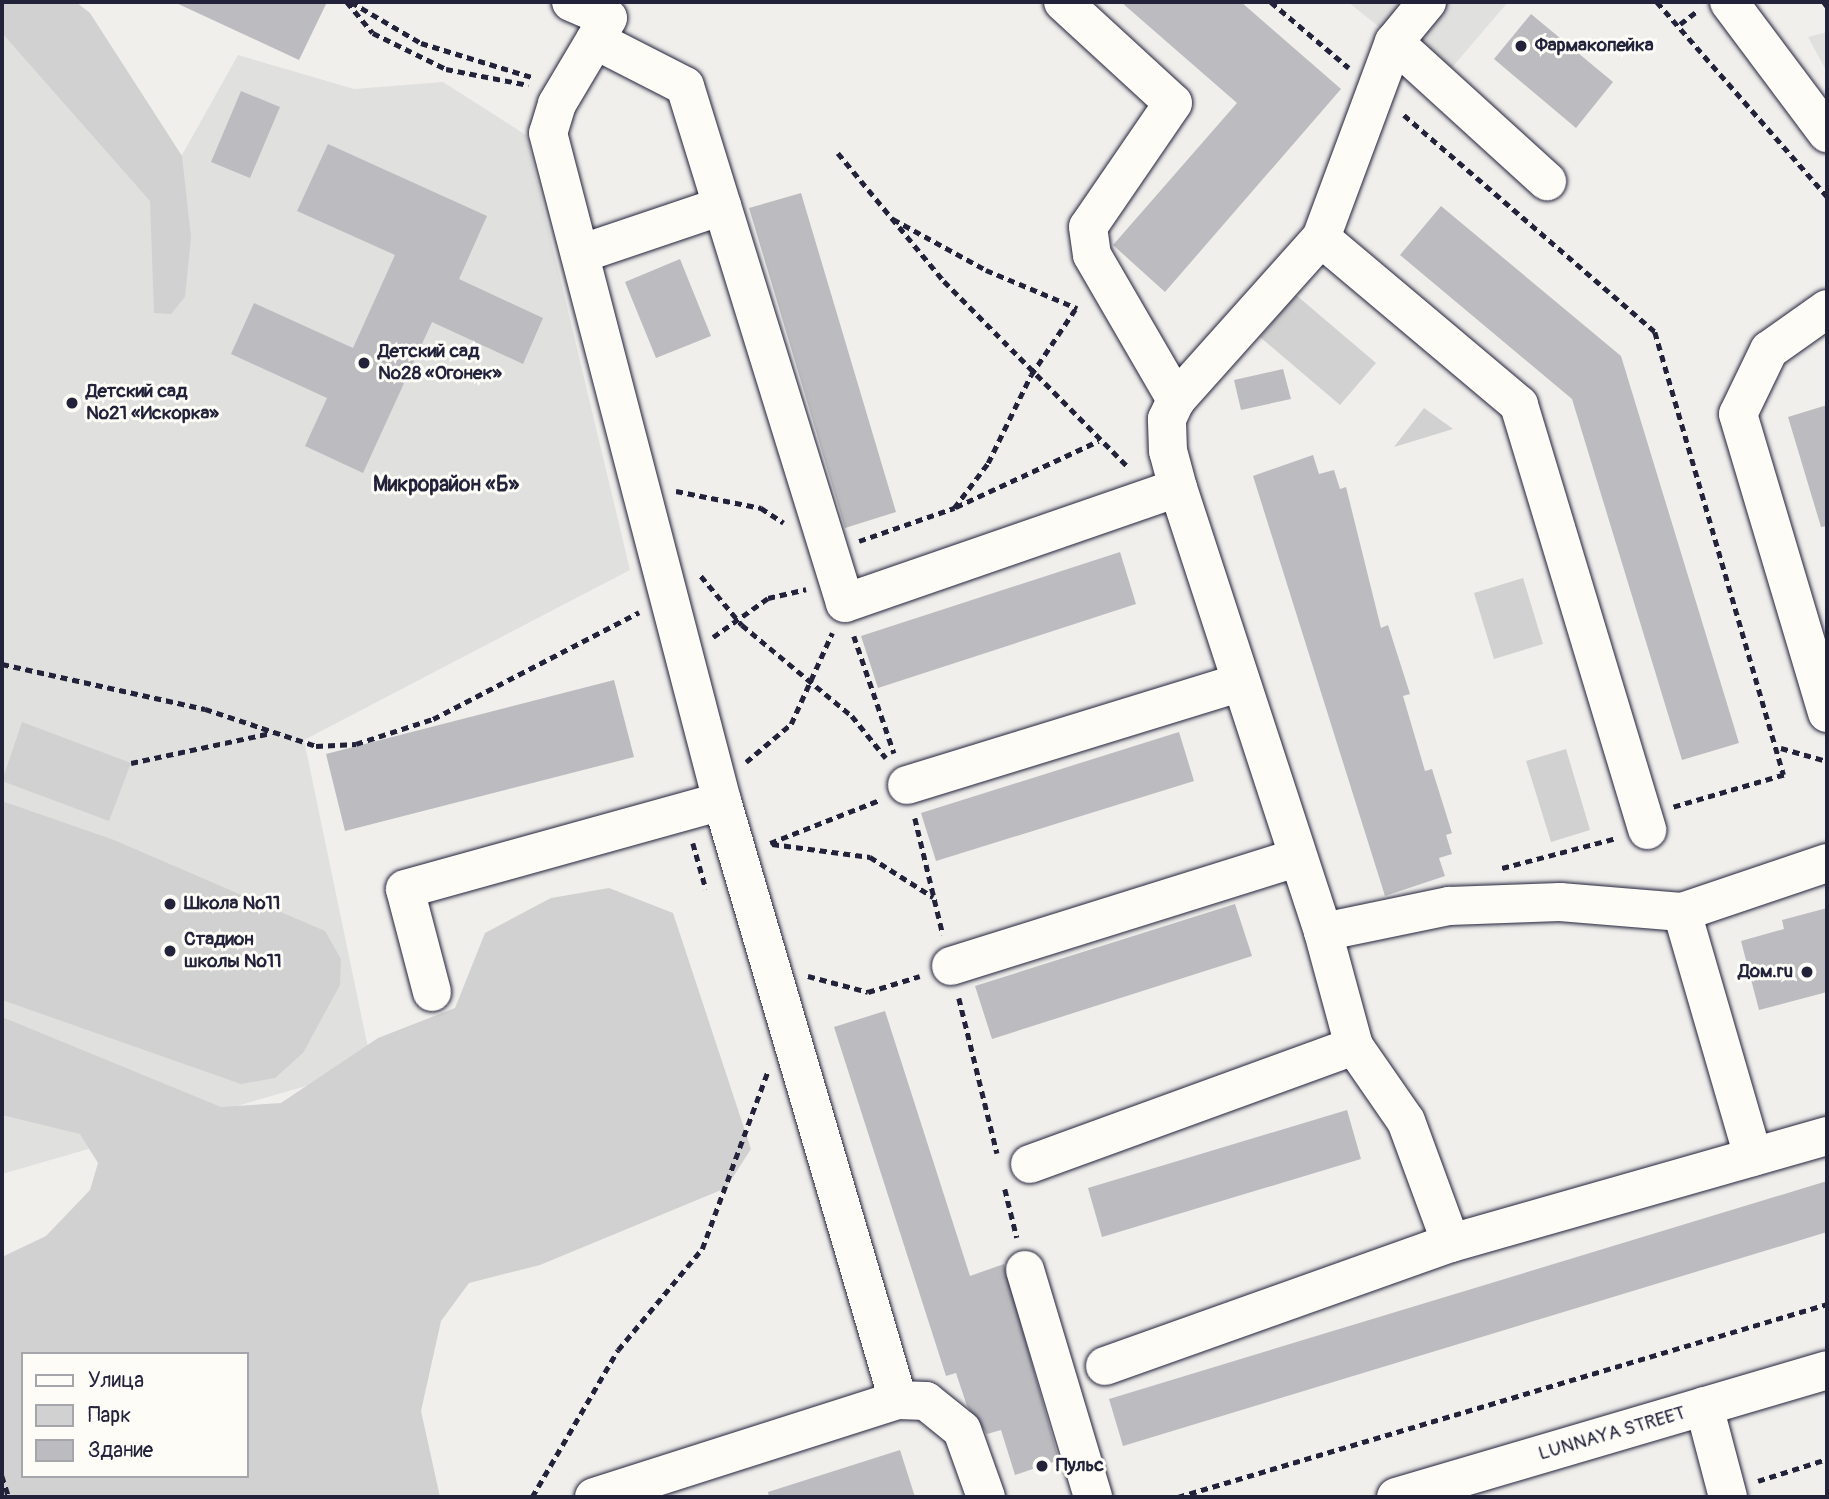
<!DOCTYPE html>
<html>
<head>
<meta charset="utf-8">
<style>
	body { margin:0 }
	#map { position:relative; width:1829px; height:1499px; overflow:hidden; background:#f0efec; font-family:Pangolin,sans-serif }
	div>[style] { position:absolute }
	.built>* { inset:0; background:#e0e0df }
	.green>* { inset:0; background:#d2d1d1 }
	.building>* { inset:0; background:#bcbcc0 }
	.path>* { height:4.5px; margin-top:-2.25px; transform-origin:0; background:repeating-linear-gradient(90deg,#22223b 0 7px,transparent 0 12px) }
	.roads { filter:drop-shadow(0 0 2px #22223b) drop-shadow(0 0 2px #22223b) }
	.minor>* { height:38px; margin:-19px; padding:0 19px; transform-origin:19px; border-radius:19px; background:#fdfcf7 }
	.dots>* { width:19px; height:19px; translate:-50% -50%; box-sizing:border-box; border:4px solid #fdfcf7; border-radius:50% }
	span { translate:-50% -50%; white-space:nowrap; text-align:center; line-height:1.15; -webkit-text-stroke:6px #fdfcf7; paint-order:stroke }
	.poi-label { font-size:19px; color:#22223b; font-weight:700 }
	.left { translate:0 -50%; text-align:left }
	.right { translate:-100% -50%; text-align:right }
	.street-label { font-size:19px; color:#22223b }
	.neighbourhood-label { font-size:21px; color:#22223b; font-weight:700 }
	.frame { position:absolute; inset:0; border:4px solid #22223b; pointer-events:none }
	.legend { position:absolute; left:21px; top:1352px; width:228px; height:126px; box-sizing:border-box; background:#fdfcf7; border:2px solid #a5a5ac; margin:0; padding:9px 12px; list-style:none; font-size:21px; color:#22223b }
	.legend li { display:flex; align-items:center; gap:14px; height:35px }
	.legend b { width:35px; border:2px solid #a5a5ac }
</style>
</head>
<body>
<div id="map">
	<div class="built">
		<div style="clip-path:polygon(2px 2px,182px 155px,238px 55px,354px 89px,443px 82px,526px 135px,630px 570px,304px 740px,372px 1067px,2px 1174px)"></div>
		<div style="clip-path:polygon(1348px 2px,1508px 2px,1443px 78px)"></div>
		<div style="clip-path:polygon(1827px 32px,1827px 72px,1808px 37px)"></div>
	</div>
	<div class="green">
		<div style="clip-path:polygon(2px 2px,76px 2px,90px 13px,182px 156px,191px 237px,185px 297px,171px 314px,154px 313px,150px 201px,2px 33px)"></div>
		<div style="clip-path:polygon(1296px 295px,1376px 363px,1340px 405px,1260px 337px)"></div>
		<div style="clip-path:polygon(1424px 408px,1453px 429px,1394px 447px)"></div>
		<div style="clip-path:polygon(1523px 578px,1543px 644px,1494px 659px,1474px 593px)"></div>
		<div style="clip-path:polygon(22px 722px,131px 763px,109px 821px,2px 781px)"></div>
		<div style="clip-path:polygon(1566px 749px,1590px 830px,1551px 842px,1526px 761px)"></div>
		<div style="clip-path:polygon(2px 801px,114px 840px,325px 931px,341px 959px,340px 985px,303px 1053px,275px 1078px,241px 1084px,2px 1000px)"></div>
		<div style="clip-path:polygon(evenodd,609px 888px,673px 913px,751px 1149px,726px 1188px,540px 1265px,469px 1283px,441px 1321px,421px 1411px,440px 1497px,2px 1497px,2px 1257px,46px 1236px,90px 1190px,98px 1163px,80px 1134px,2px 1115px,2px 1017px,221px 1107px,281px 1103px,378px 1038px,455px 1008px,485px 933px,551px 898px,609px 888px,23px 1354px,247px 1354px,247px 1476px,23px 1476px,23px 1354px)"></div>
	</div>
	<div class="building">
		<div style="clip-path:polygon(174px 2px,327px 2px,299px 60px)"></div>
		<div style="clip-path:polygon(1121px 2px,1241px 2px,1341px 89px,1165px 292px,1113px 245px,1237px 103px)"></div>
		<div style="clip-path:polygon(1531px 14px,1613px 82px,1576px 128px,1494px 59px)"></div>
		<div style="clip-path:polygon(241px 91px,280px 107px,250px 178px,211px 162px)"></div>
		<div style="clip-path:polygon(328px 144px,487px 216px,459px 279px,543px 318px,523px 364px,432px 322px,363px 473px,305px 446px,327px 398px,231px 354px,254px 303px,353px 348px,395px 255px,297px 211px)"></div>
		<div style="clip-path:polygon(801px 193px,896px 512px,845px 528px,749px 208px)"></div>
		<div style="clip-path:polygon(1441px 206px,1621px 356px,1739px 743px,1682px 760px,1572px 399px,1400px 255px)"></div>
		<div style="clip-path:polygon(680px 259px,711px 336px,656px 358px,625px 282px)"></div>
		<div style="clip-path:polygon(1283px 369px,1291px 399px,1241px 410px,1234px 380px)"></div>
		<div style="clip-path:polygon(1827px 405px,1827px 526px,1821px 527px,1788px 417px)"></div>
		<div style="clip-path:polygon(1313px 455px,1319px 474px,1334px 470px,1340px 489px,1346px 487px,1381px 628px,1388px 625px,1410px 694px,1403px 696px,1425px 771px,1432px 769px,1452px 833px,1446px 835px,1452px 854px,1439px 858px,1445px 876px,1385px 896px,1253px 476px)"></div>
		<div style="clip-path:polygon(1120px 552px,1136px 604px,878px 688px,861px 636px)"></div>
		<div style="clip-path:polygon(614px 680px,634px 757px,345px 831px,326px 754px)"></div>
		<div style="clip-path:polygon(1179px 732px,1194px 781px,936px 861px,921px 813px)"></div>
		<div style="clip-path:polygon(1235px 904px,1252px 956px,992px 1039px,975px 986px)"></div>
		<div style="clip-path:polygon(1827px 908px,1827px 992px,1759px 1010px,1741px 941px,1784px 929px,1782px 920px)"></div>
		<div style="clip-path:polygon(885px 1011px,970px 1276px,1004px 1264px,1059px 1460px,1015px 1475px,1001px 1430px,987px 1434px,967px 1406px,956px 1373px,946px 1376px,834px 1027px)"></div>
		<div style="clip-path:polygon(1347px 1110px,1361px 1159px,1102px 1237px,1088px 1188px)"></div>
		<div style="clip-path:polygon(1827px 1181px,1827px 1232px,1123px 1446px,1109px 1399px)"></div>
		<div style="clip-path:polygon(900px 1450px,915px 1497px,769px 1497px,768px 1492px)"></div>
	</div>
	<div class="path">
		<div style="left:347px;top:2px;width:40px;rotate:50deg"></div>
		<div style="left:373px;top:33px;width:81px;rotate:26.3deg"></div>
		<div style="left:446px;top:69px;width:84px;rotate:11deg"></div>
		<div style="left:351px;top:2px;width:81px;rotate:30.4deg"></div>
		<div style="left:421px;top:43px;width:119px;rotate:17.1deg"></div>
		<div style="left:1271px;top:2px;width:102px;rotate:40.2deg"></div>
		<div style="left:1657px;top:2px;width:258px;rotate:48.8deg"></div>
		<div style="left:1824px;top:2px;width:5px;rotate:53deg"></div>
		<div style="left:1680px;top:24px;width:21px;rotate:-37deg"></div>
		<div style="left:1404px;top:115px;width:332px;rotate:40.8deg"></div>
		<div style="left:1655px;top:332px;width:461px;rotate:73.8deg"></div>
		<div style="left:1784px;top:775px;width:115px;rotate:163.8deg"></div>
		<div style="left:838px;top:153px;width:166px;rotate:50.4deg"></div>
		<div style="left:944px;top:281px;width:263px;rotate:45.3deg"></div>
		<div style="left:893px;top:219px;width:106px;rotate:28.7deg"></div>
		<div style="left:986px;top:270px;width:99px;rotate:22.7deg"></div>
		<div style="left:676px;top:491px;width:87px;rotate:11.3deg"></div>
		<div style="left:761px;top:508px;width:27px;rotate:33deg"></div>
		<div style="left:956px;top:507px;width:157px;rotate:-24.9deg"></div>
		<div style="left:859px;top:541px;width:101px;rotate:-19.2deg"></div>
		<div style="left:954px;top:508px;width:56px;rotate:-52.9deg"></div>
		<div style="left:988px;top:463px;width:98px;rotate:-64deg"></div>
		<div style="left:1031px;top:375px;width:81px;rotate:-56.1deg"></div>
		<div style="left:701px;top:576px;width:64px;rotate:50.1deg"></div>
		<div style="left:742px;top:625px;width:143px;rotate:39.6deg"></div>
		<div style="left:852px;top:716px;width:54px;rotate:51deg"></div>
		<div style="left:854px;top:636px;width:124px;rotate:71.1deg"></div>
		<div style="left:713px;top:637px;width:67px;rotate:-35.3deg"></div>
		<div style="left:768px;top:598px;width:39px;rotate:-13deg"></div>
		<div style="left:2px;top:664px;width:208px;rotate:12.5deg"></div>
		<div style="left:205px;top:709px;width:117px;rotate:18.4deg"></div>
		<div style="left:316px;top:746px;width:40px;rotate:-2.9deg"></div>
		<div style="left:356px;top:744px;width:81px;rotate:-18deg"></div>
		<div style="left:433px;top:719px;width:232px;rotate:-27.4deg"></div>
		<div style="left:1781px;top:748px;width:48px;rotate:15.8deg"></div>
		<div style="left:746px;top:762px;width:59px;rotate:-40.2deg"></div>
		<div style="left:791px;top:724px;width:100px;rotate:-65.7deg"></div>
		<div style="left:131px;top:763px;width:143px;rotate:-12.1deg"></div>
		<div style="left:915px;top:818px;width:120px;rotate:76.5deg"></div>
		<div style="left:693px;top:843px;width:48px;rotate:74.2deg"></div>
		<div style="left:770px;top:843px;width:118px;rotate:-21.4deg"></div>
		<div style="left:772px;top:844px;width:99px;rotate:7.6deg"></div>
		<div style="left:870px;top:857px;width:75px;rotate:32.4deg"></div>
		<div style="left:1502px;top:868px;width:118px;rotate:-14.7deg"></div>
		<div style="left:808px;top:976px;width:62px;rotate:14.9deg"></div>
		<div style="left:868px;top:992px;width:54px;rotate:-17.1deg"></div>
		<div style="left:959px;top:998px;width:160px;rotate:76.2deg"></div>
		<div style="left:1005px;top:1189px;width:50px;rotate:76.2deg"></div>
		<div style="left:2px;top:1476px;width:22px;rotate:72deg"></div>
		<div style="left:1758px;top:1481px;width:72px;rotate:-17.7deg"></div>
		<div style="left:532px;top:1497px;width:170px;rotate:-59.7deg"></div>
		<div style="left:618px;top:1350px;width:131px;rotate:-50.3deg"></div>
		<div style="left:702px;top:1249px;width:188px;rotate:-69.7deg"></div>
		<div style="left:1178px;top:1497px;width:677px;rotate:-16.56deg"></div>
	</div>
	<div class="roads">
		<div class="minor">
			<div style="left:571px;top:2px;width:40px;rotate:23.4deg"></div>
			<div style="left:608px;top:18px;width:100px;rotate:120.7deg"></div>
			<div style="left:557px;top:104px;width:30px;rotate:107deg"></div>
			<div style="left:548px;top:133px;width:690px;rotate:75.4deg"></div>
			<div style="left:722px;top:801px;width:624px;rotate:73.63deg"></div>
			<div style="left:1063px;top:2px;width:149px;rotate:42.6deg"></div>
			<div style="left:1173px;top:103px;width:150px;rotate:124.4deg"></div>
			<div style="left:1088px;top:227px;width:28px;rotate:82deg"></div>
			<div style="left:1092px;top:255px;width:168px;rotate:59.9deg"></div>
			<div style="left:1729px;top:2px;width:164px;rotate:53.2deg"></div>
			<div style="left:595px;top:40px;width:101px;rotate:27.1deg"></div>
			<div style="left:685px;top:86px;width:541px;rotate:72.8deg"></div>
			<div style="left:845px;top:603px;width:352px;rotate:-19.1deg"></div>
			<div style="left:1178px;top:488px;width:467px;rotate:71.9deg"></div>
			<div style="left:1394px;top:42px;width:207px;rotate:42.3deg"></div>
			<div style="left:1321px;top:238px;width:259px;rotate:40.1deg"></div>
			<div style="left:1519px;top:405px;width:444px;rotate:73.2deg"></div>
			<div style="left:580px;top:254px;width:150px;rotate:-18.7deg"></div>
			<div style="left:1827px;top:309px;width:71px;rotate:144.7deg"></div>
			<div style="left:1769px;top:350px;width:71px;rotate:115.8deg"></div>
			<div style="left:1738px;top:414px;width:312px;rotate:73.4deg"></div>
			<div style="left:1178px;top:488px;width:38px;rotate:-105deg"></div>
			<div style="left:1168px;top:451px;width:32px;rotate:-92deg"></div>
			<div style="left:1167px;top:419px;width:21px;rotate:-65deg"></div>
			<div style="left:1176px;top:400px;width:217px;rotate:-48.2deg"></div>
			<div style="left:1321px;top:238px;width:209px;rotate:-69.6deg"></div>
			<div style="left:1394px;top:42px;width:52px;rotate:-50.5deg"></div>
			<div style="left:907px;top:785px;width:347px;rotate:-17.1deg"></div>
			<div style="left:1682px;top:912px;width:255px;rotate:73.8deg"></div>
			<div style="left:951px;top:966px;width:362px;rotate:-17.4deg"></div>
			<div style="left:432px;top:992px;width:106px;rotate:-104.7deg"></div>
			<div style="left:405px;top:889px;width:329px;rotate:-15.5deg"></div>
			<div style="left:1354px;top:1046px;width:91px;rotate:55.3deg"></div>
			<div style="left:1406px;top:1121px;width:130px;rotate:69.8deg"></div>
			<div style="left:1030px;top:1164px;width:345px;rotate:-20deg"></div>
			<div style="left:1354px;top:1046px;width:118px;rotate:-105.2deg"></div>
			<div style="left:1323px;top:932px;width:129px;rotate:-11.7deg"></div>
			<div style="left:1449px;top:906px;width:111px;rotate:-2.1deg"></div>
			<div style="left:1560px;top:902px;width:122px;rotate:4.7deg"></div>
			<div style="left:1682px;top:912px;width:153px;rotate:-18.7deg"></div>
			<div style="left:1025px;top:1270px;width:237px;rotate:73.3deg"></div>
			<div style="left:1105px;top:1366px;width:367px;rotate:-19.6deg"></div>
			<div style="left:1451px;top:1243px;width:391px;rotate:-15.9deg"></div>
			<div style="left:1704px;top:1406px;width:94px;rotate:75.2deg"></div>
			<div style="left:594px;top:1497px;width:319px;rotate:-17.7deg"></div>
			<div style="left:898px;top:1400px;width:28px;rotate:2deg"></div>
			<div style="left:926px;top:1401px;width:46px;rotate:38.9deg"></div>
			<div style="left:962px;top:1430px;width:71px;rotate:70.3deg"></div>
			<div style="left:1396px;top:1497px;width:449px;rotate:-16.4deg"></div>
		</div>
	</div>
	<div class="dots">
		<div style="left:1521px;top:46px;background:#22223b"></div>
		<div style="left:364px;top:363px;background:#22223b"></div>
		<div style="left:72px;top:403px;background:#22223b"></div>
		<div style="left:170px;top:904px;background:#22223b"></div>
		<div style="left:170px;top:951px;background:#22223b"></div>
		<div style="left:1807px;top:972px;background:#22223b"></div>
		<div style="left:1042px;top:1466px;background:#22223b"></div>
	</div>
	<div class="poi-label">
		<span class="left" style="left:1535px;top:46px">Фармакопейка</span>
		<span class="left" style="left:378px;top:363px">Детский сад<br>№28 «Огонек»</span>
		<span class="left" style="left:86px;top:403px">Детский сад<br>№21 «Искорка»</span>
		<span class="left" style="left:184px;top:904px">Школа №11</span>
		<span class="left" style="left:184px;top:951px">Стадион<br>школы №11</span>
		<span class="right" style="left:1793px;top:972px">Дом.ru</span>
		<span class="left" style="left:1056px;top:1466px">Пульс</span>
	</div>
	<div class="street-label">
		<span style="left:1612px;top:1434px;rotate:-16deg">LUNNAYA STREET</span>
	</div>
	<div class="neighbourhood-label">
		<span style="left:446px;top:485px">Микрорайон «Б»</span>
	</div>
	<div class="frame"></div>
	<ul class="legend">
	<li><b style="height:9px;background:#fdfcf7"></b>Улица</li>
	<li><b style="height:19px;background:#d2d1d1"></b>Парк</li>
	<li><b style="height:19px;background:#bcbcc0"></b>Здание</li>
	</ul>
</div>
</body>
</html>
